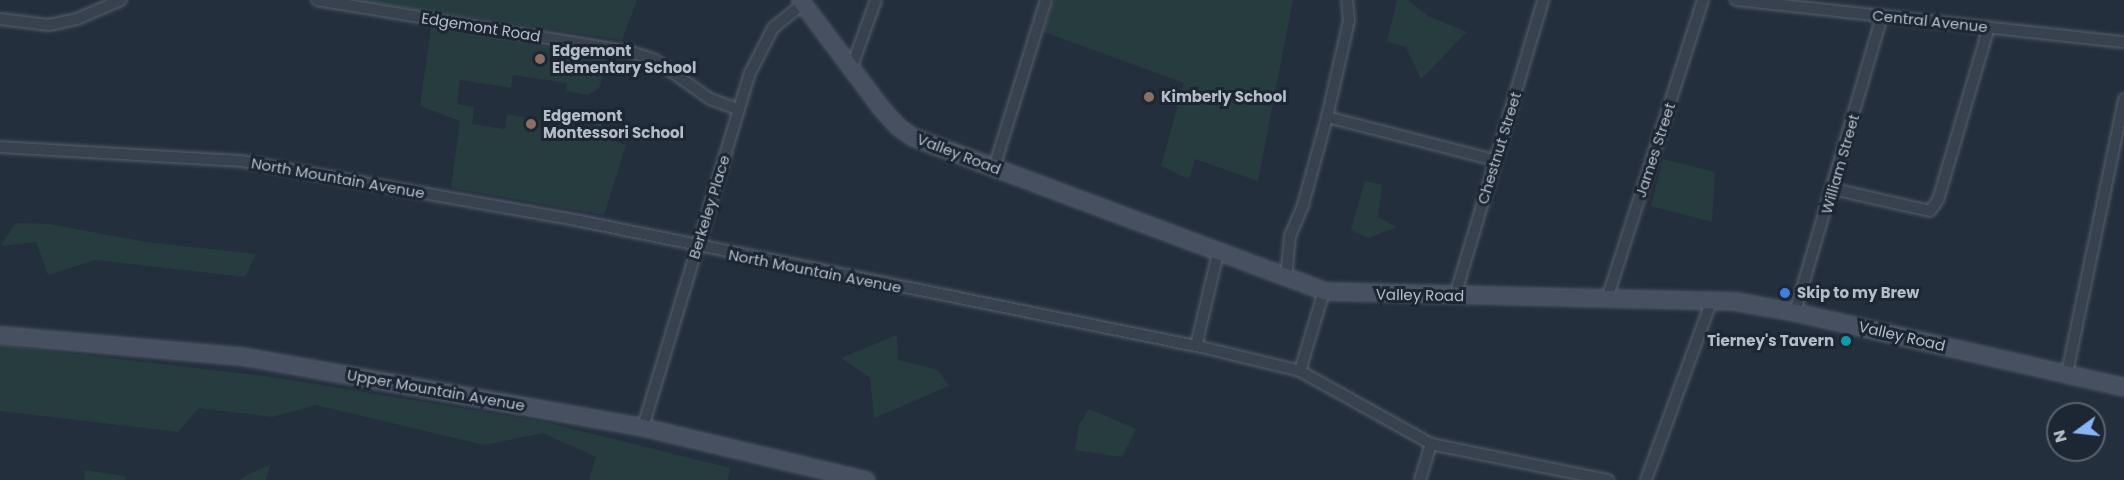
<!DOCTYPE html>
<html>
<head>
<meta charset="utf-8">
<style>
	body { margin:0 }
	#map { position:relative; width:2124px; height:480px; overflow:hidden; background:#242f3e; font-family:Poppins,sans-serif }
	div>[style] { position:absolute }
	.green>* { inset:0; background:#263c3f }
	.roads { filter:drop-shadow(0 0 2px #565f6c) drop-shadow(0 0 2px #565f6c) }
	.street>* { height:10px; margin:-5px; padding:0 5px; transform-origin:5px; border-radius:5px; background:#38414e }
	.secondary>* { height:15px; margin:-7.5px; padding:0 7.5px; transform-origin:7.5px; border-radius:7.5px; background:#465061 }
	.dots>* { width:16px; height:16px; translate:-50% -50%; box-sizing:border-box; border:3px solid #1d2633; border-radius:50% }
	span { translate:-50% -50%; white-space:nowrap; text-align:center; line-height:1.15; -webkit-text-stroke:6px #1d2633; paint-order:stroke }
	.street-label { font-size:15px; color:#b4bcc9 }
	.poi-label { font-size:15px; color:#b4bcc9; font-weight:700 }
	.left { translate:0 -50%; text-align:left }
	.right { translate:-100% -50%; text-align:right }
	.north { position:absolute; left:2046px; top:402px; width:60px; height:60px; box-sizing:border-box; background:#1d2633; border:2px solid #59626f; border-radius:50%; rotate:255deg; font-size:16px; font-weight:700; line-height:24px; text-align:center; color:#b4bcc9 }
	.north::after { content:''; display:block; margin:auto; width:21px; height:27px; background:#8ab4f8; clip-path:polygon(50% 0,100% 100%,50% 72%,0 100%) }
</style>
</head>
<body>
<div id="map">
	<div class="green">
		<div style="clip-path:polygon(355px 0,637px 0,622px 40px)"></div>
		<div style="clip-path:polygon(1054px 0,1293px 0,1258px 181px,1195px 159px,1189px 179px,1161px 166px,1184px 83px,1044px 32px)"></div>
		<div style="clip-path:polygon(1397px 0,1408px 0,1428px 16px,1467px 32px,1421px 79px,1406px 47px,1387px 42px)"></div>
		<div style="clip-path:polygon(431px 27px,609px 57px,599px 88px,588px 95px,566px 91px,567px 83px,513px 75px,511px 88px,460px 80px,457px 104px,474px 107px,472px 124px,505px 129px,507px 114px,588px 128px,603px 120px,598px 135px,626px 145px,604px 215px,451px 188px,460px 121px,420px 106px)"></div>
		<div style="clip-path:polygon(1663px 159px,1715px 172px,1712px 222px,1651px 206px)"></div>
		<div style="clip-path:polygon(1365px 181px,1382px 185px,1378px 217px,1397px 227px,1369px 238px,1351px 230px)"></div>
		<div style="clip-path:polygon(16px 223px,49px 224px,146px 242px,256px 254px,245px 277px,95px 260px,48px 275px,36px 242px,0 246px)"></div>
		<div style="clip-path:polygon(897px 335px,898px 360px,938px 370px,949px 386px,874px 418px,870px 378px,841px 358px)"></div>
		<div style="clip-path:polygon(0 345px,274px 377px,545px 422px,730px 468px,728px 480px,589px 480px,596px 457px,543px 433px,484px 445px,316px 405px,272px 417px,199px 408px,178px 432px,0 411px)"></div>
		<div style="clip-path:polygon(1089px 409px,1136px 429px,1122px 457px,1075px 450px,1079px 425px)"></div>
		<div style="clip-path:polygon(270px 465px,266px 480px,239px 480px,247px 475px)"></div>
		<div style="clip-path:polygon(85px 470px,125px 476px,125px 480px,84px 480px)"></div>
	</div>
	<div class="roads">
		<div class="street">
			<div style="left:317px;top:0;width:318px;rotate:9.4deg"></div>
			<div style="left:631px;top:52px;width:25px;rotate:18deg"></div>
			<div style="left:655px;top:60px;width:67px;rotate:35.3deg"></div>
			<div style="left:710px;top:99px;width:30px;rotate:20deg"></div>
			<div style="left:1736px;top:0;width:390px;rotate:6.2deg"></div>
			<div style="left:0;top:19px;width:49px;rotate:7deg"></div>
			<div style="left:49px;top:25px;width:29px;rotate:-12deg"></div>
			<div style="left:77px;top:19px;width:48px;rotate:-23.4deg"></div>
			<div style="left:851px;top:69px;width:73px;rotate:-70.1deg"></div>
			<div style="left:1327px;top:117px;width:173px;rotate:14.4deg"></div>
			<div style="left:0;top:147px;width:241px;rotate:3.3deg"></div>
			<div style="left:241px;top:161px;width:344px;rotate:10deg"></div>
			<div style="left:580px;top:221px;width:634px;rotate:11.47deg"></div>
			<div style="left:1201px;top:347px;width:102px;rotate:13.6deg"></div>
			<div style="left:1300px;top:371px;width:150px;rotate:29.1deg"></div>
			<div style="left:1431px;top:444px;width:181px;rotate:11.5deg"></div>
			<div style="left:994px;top:168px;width:176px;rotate:-72.8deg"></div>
			<div style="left:1833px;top:189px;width:99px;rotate:12.8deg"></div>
			<div style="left:1930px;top:211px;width:14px;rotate:-54deg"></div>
			<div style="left:1938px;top:200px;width:180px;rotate:-73.6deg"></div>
			<div style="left:1286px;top:278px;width:42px;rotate:-84.6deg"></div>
			<div style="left:1290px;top:236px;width:34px;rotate:-67deg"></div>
			<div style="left:1303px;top:205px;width:91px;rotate:-74.7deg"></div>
			<div style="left:1327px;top:117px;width:98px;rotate:-77.1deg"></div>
			<div style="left:1349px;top:21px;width:21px;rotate:-95deg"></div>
			<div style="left:1455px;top:296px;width:309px;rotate:-73.4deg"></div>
			<div style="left:1607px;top:299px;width:314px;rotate:-72.2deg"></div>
			<div style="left:1795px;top:312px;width:309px;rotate:-73.6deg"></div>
			<div style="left:1196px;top:346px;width:96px;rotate:-76.7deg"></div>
			<div style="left:1300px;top:371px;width:84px;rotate:-73.3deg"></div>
			<div style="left:2067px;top:373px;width:280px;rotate:-78.2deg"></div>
			<div style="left:643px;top:427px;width:370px;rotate:-73.2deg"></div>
			<div style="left:750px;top:73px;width:51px;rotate:-62.9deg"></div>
			<div style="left:773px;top:28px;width:38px;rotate:-39deg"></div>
			<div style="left:1420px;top:480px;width:38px;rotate:-73deg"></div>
			<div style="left:1646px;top:480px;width:192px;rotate:-69.9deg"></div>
		</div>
		<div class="secondary">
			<div style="left:800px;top:0;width:135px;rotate:53.1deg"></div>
			<div style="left:881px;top:108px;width:24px;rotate:48deg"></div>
			<div style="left:897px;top:126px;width:19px;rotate:35deg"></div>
			<div style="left:913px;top:137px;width:439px;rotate:20.5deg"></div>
			<div style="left:1324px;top:291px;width:410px;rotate:1.4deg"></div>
			<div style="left:1734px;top:301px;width:62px;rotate:10.2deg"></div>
			<div style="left:1795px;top:312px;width:337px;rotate:12.8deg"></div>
			<div style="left:0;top:335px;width:242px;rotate:5deg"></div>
			<div style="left:241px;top:356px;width:408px;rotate:10deg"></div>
			<div style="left:643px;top:427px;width:229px;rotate:13.4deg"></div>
		</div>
	</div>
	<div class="dots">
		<div style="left:540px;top:59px;background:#8d6e63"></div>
		<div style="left:1149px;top:97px;background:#8d6e63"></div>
		<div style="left:531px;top:124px;background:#8d6e63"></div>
		<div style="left:1785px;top:293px;background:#3f7fe0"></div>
		<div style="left:1846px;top:341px;background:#0f9aa8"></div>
	</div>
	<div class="street-label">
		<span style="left:1930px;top:21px;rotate:6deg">Central Avenue</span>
		<span style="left:481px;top:27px;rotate:9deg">Edgemont Road</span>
		<span style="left:1499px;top:148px;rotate:-73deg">Chestnut Street</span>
		<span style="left:1655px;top:150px;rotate:-72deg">James Street</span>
		<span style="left:959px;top:154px;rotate:21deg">Valley Road</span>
		<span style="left:1840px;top:164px;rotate:-74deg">William Street</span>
		<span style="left:338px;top:178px;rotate:10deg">North Mountain Avenue</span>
		<span style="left:709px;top:207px;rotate:-73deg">Berkeley Place</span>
		<span style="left:815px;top:271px;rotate:11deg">North Mountain Avenue</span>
		<span style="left:1420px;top:295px;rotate:1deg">Valley Road</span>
		<span style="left:1902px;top:336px;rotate:13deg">Valley Road</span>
		<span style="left:436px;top:390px;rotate:10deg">Upper Mountain Avenue</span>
	</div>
	<div class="poi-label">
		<span class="left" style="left:552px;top:59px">Edgemont<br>Elementary School</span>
		<span class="left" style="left:1161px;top:97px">Kimberly School</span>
		<span class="left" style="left:543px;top:124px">Edgemont<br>Montessori School</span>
		<span class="left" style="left:1797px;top:293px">Skip to my Brew</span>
		<span class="right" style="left:1834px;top:341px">Tierney's Tavern</span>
	</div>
	<div class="north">N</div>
</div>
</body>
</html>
